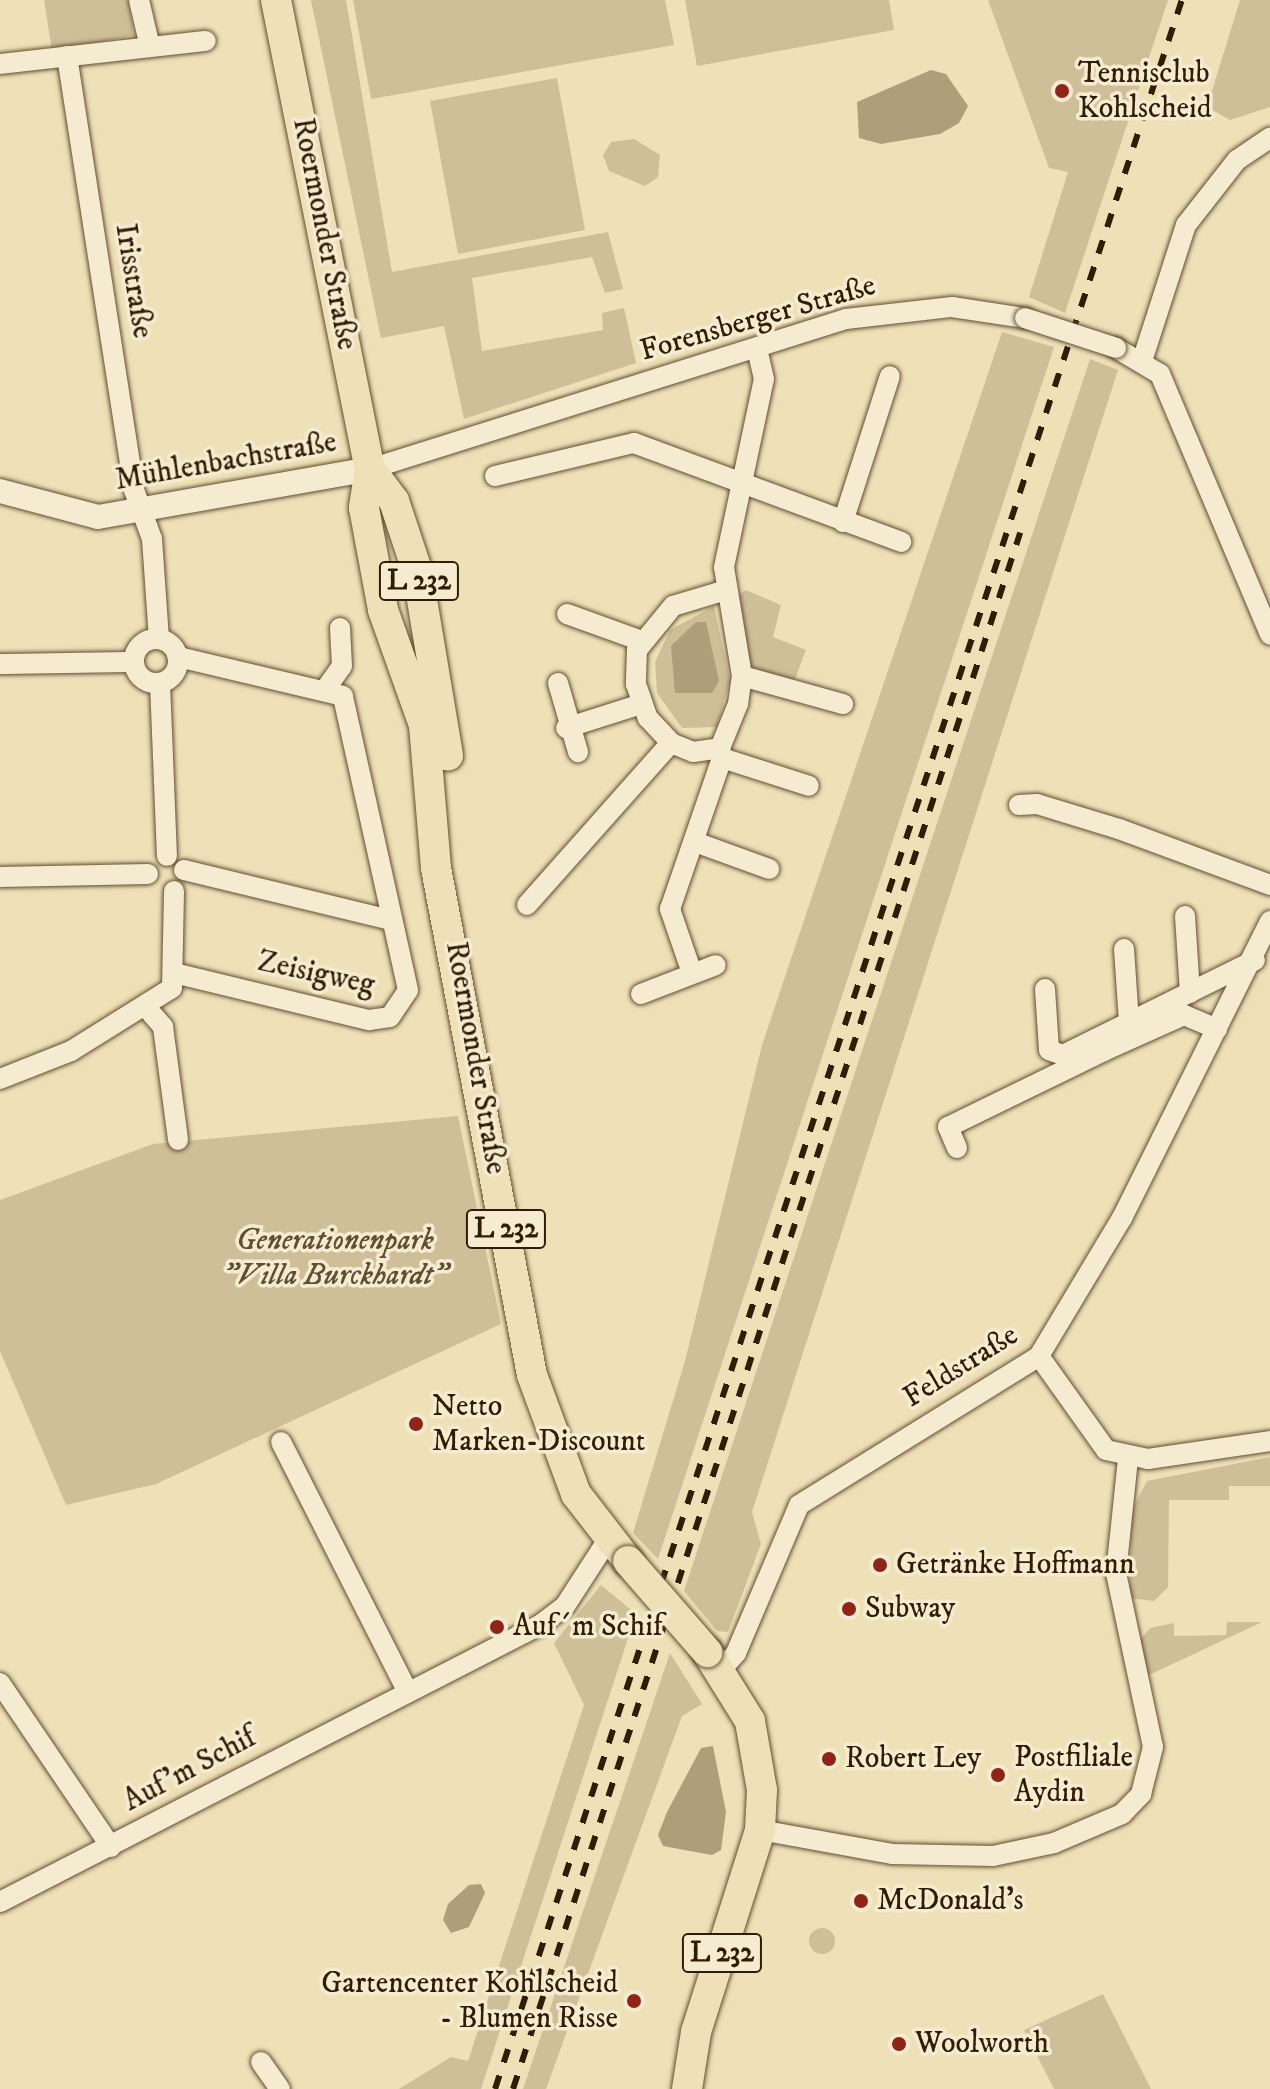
<!DOCTYPE html>
<html>
<head>
<meta charset="utf-8">
<style>
	body { margin:0 }
	#map { position:relative; width:1270px; height:2089px; overflow:hidden; background:#eee0b7; font-family:"IM FELL DW Pica",serif }
	div>[style] { position:absolute }
	.green>* { inset:0; background:#cebf99 }
	.round { border-radius:50% }
	.water>* { inset:0; background:#ae9e7a }
	.roads { filter:drop-shadow(0 0 2px #604e32) drop-shadow(0 0 2px #604e32) }
	.minor>* { height:20px; margin:-10px; padding:0 10px; transform-origin:10px; border-radius:10px; background:#f4ebd0 }
	.minor>.ring { margin:-10px; padding:0; box-sizing:content-box; background:none; border:20px solid #f4ebd0; border-radius:50% }
	.tertiary>* { height:24px; margin:-12px; padding:0 12px; transform-origin:12px; border-radius:12px; background:#f4ebd0 }
	.primary>* { height:30px; margin:-15px; padding:0 15px; transform-origin:15px; border-radius:15px; background:#eee0b7 }
	.rail>* { height:6px; margin-top:-3px; transform-origin:0; background:repeating-linear-gradient(90deg,#311d05 0 14px,transparent 0 28px) }
	.bridges { filter:drop-shadow(0 0 2px #604e32) drop-shadow(0 0 2px #604e32) }
	.minor-bridge>* { height:20px; margin:-10px; padding:0 10px; transform-origin:10px; border-radius:10px; background:#f4ebd0 }
	.primary-bridge>* { height:30px; margin:-15px; padding:0 15px; transform-origin:15px; border-radius:15px; background:#eee0b7 }
	.dots>* { width:22px; height:22px; translate:-50% -50%; box-sizing:border-box; border:4px solid #f4ebd0; border-radius:50% }
	span { translate:-50% -50%; white-space:nowrap; text-align:center; line-height:1.15; -webkit-text-stroke:7px #f4ebd0; paint-order:stroke }
	.shield-label span { padding:2px 6px; background:#f4ebd0; border:2px solid; border-radius:6px; -webkit-text-stroke-width:0 }
	.shield-label { font-size:28px; color:#311d05; font-weight:700 }
	.poi-label { font-size:30px; color:#311d05 }
	.left { translate:0 -50%; text-align:left }
	.right { translate:-100% -50%; text-align:right }
	.street-label { font-size:30px; color:#311d05 }
	.park-label { font-size:30px; color:#604e31; font-style:italic }
</style>
</head>
<body>
<div id="map">
	<div class="green">
		<div style="clip-path:polygon(44px 0,128px 0,134px 35px,52px 51px)"></div>
		<div style="clip-path:polygon(311px 0,346px 0,392px 272px,608px 232px,623px 289px,605px 293px,592px 257px,472px 278px,482px 351px,603px 330px,602px 313px,624px 308px,636px 363px,464px 419px,444px 326px,381px 338px)"></div>
		<div style="clip-path:polygon(353px 0,665px 0,674px 45px,371px 99px)"></div>
		<div style="clip-path:polygon(685px 0,889px 0,894px 30px,697px 66px)"></div>
		<div style="clip-path:polygon(988px 0,1168px 0,1065px 313px,1029px 297px,1068px 172px,1049px 168px)"></div>
		<div style="clip-path:polygon(1240px 0,1270px 0,1270px 107px,1230px 120px,1207px 107px)"></div>
		<div style="clip-path:polygon(557px 78px,585px 230px,458px 254px,430px 101px)"></div>
		<div style="clip-path:polygon(634px 139px,660px 155px,658px 177px,645px 186px,609px 171px,603px 155px,611px 142px)"></div>
		<div style="clip-path:polygon(1002px 332px,1054px 347px,658px 1559px,633px 1533px,685px 1361px,762px 1045px)"></div>
		<div style="clip-path:polygon(1090px 359px,1118px 370px,752px 1512px,761px 1544px,728px 1632px,717px 1631px,684px 1591px)"></div>
		<div style="clip-path:polygon(746px 590px,781px 605px,773px 637px,806px 650px,793px 684px,746px 666px,734px 597px)"></div>
		<div style="clip-path:polygon(714px 606px,730px 680px,717px 727px,682px 728px,657px 693px,655px 662px,670px 630px)"></div>
		<div style="clip-path:polygon(458px 1116px,501px 1324px,156px 1484px,66px 1505px,0 1351px,0 1200px,153px 1144px)"></div>
		<div style="clip-path:polygon(1270px 1457px,1270px 1486px,1229px 1486px,1229px 1500px,1169px 1500px,1168px 1587px,1154px 1601px,1129px 1598px,1132px 1510px,1147px 1481px)"></div>
		<div style="clip-path:polygon(601px 1585px,636px 1614px,481px 2089px,399px 2089px,451px 2057px,468px 2061px,584px 1705px,554px 1643px)"></div>
		<div style="clip-path:polygon(1227px 1622px,1262px 1622px,1147px 1676px,1140px 1640px,1150px 1628px,1174px 1623px,1174px 1636px,1226px 1635px)"></div>
		<div style="clip-path:polygon(670px 1653px,702px 1704px,682px 1716px,546px 2089px,523px 2089px)"></div>
		<div class="round" style="left:809px;top:1928px;width:26px;height:26px"></div>
		<div style="clip-path:polygon(1103px 1994px,1151px 2089px,1054px 2089px,1024px 2030px)"></div>
	</div>
	<div class="water">
		<div style="clip-path:polygon(931px 70px,946px 74px,968px 106px,959px 123px,940px 134px,881px 144px,859px 138px,857px 102px)"></div>
		<div style="clip-path:polygon(696px 622px,706px 622px,719px 681px,712px 693px,675px 693px,671px 646px)"></div>
		<div style="clip-path:polygon(713px 1746px,726px 1812px,721px 1850px,712px 1855px,663px 1846px,658px 1835px,667px 1812px,701px 1748px)"></div>
		<div style="clip-path:polygon(481px 1884px,485px 1893px,469px 1927px,451px 1933px,443px 1920px,448px 1904px,469px 1885px)"></div>
	</div>
	<div class="roads">
		<div class="minor">
			<div style="left:139px;top:0;width:48px;rotate:76.8deg"></div>
			<div style="left:67px;top:56px;width:439px;rotate:81.2deg"></div>
			<div style="left:134px;top:490px;width:52px;rotate:69.8deg"></div>
			<div style="left:152px;top:539px;width:99px;rotate:86deg"></div>
			<div style="left:0;top:64px;width:207px;rotate:-6.4deg"></div>
			<div style="left:1116px;top:348px;width:51px;rotate:30.6deg"></div>
			<div style="left:1160px;top:374px;width:283px;rotate:67.1deg"></div>
			<div style="left:1143px;top:358px;width:140px;rotate:-72.1deg"></div>
			<div style="left:1186px;top:225px;width:83px;rotate:-51.9deg"></div>
			<div style="left:1237px;top:160px;width:40px;rotate:-34deg"></div>
			<div style="left:370px;top:469px;width:499px;rotate:-17.5deg"></div>
			<div style="left:846px;top:319px;width:107px;rotate:-6.5deg"></div>
			<div style="left:952px;top:307px;width:74px;rotate:8.6deg"></div>
			<div style="left:495px;top:476px;width:143px;rotate:-13.4deg"></div>
			<div style="left:634px;top:443px;width:285px;rotate:20.3deg"></div>
			<div style="left:843px;top:522px;width:153px;rotate:-72.2deg"></div>
			<div style="left:726px;top:590px;width:55px;rotate:163.2deg"></div>
			<div style="left:673px;top:606px;width:57px;rotate:129.3deg"></div>
			<div style="left:637px;top:650px;width:34px;rotate:92deg"></div>
			<div style="left:636px;top:684px;width:36px;rotate:71deg"></div>
			<div style="left:648px;top:718px;width:34px;rotate:47deg"></div>
			<div style="left:671px;top:743px;width:24px;rotate:22deg"></div>
			<div style="left:693px;top:752px;width:27px;rotate:-8deg"></div>
			<div style="left:720px;top:748px;width:48px;rotate:-67.8deg"></div>
			<div style="left:738px;top:704px;width:28px;rotate:-82deg"></div>
			<div style="left:742px;top:676px;width:110px;rotate:-99.4deg"></div>
			<div style="left:724px;top:567px;width:192px;rotate:-78deg"></div>
			<div style="left:764px;top:379px;width:32px;rotate:-103deg"></div>
			<div style="left:567px;top:614px;width:77px;rotate:19.9deg"></div>
			<div class="ring" style="left:134px;top:639px;width:24px;height:24px"></div>
			<div style="left:0;top:664px;width:134px;rotate:-0.9deg"></div>
			<div style="left:742px;top:676px;width:105px;rotate:15.5deg"></div>
			<div style="left:160px;top:683px;width:173px;rotate:87.7deg"></div>
			<div style="left:558px;top:683px;width:72px;rotate:73.8deg"></div>
			<div style="left:325px;top:690px;width:29px;rotate:-55deg"></div>
			<div style="left:342px;top:666px;width:38px;rotate:-93deg"></div>
			<div style="left:566px;top:728px;width:79px;rotate:-17.7deg"></div>
			<div style="left:720px;top:748px;width:10px;rotate:79deg"></div>
			<div style="left:722px;top:758px;width:91px;rotate:17.8deg"></div>
			<div style="left:1019px;top:805px;width:18px;rotate:-3deg"></div>
			<div style="left:1037px;top:804px;width:86px;rotate:17deg"></div>
			<div style="left:1119px;top:829px;width:161px;rotate:20.3deg"></div>
			<div style="left:695px;top:842px;width:79px;rotate:20deg"></div>
			<div style="left:184px;top:870px;width:212px;rotate:13.6deg"></div>
			<div style="left:0;top:877px;width:148px;rotate:-1.2deg"></div>
			<div style="left:527px;top:905px;width:217px;rotate:-48.4deg"></div>
			<div style="left:1185px;top:916px;width:77px;rotate:86.3deg"></div>
			<div style="left:1124px;top:949px;width:74px;rotate:86.1deg"></div>
			<div style="left:174px;top:973px;width:201px;rotate:13.6deg"></div>
			<div style="left:369px;top:1020px;width:21px;rotate:-8deg"></div>
			<div style="left:390px;top:1017px;width:32px;rotate:-56deg"></div>
			<div style="left:408px;top:990px;width:301px;rotate:-102.5deg"></div>
			<div style="left:343px;top:696px;width:170px;rotate:-166.7deg"></div>
			<div style="left:692px;top:973px;width:68px;rotate:-109deg"></div>
			<div style="left:670px;top:909px;width:160px;rotate:-71deg"></div>
			<div style="left:1045px;top:989px;width:61px;rotate:86.2deg"></div>
			<div style="left:1049px;top:1050px;width:15px;rotate:20deg"></div>
			<div style="left:1063px;top:1055px;width:214px;rotate:-26.3deg"></div>
			<div style="left:641px;top:994px;width:80px;rotate:-21.1deg"></div>
			<div style="left:145px;top:1006px;width:28px;rotate:49deg"></div>
			<div style="left:163px;top:1027px;width:114px;rotate:82.4deg"></div>
			<div style="left:0;top:1079px;width:76px;rotate:-21.5deg"></div>
			<div style="left:71px;top:1051px;width:119px;rotate:-32deg"></div>
			<div style="left:172px;top:988px;width:97px;rotate:-88.8deg"></div>
			<div style="left:957px;top:1148px;width:23px;rotate:-113deg"></div>
			<div style="left:948px;top:1127px;width:174px;rotate:-26deg"></div>
			<div style="left:1104px;top:1051px;width:88px;rotate:-24.2deg"></div>
			<div style="left:1184px;top:1015px;width:36px;rotate:23deg"></div>
			<div style="left:1039px;top:1356px;width:115px;rotate:54.5deg"></div>
			<div style="left:1106px;top:1450px;width:43px;rotate:12.1deg"></div>
			<div style="left:1148px;top:1459px;width:123px;rotate:-8.4deg"></div>
			<div style="left:281px;top:1442px;width:280px;rotate:63.1deg"></div>
			<div style="left:720px;top:1671px;width:24px;rotate:-48deg"></div>
			<div style="left:736px;top:1653px;width:161px;rotate:-66.9deg"></div>
			<div style="left:799px;top:1505px;width:282px;rotate:-31.8deg"></div>
			<div style="left:1039px;top:1356px;width:161px;rotate:-59deg"></div>
			<div style="left:1122px;top:1218px;width:332px;rotate:-63.5deg"></div>
			<div style="left:0;top:1683px;width:198px;rotate:55.9deg"></div>
			<div style="left:760px;top:1830px;width:134px;rotate:10.3deg"></div>
			<div style="left:892px;top:1854px;width:101px;rotate:1.1deg"></div>
			<div style="left:993px;top:1856px;width:62px;rotate:-12deg"></div>
			<div style="left:1054px;top:1843px;width:74px;rotate:-23.1deg"></div>
			<div style="left:1122px;top:1814px;width:28px;rotate:-46deg"></div>
			<div style="left:1141px;top:1794px;width:49px;rotate:-75.7deg"></div>
			<div style="left:1153px;top:1747px;width:178px;rotate:-102deg"></div>
			<div style="left:1116px;top:1573px;width:116px;rotate:-84deg"></div>
			<div style="left:0;top:1902px;width:607px;rotate:-27.16deg"></div>
			<div style="left:540px;top:1625px;width:31px;rotate:-37deg"></div>
			<div style="left:565px;top:1606px;width:81px;rotate:-57.1deg"></div>
			<div style="left:261px;top:2062px;width:33px;rotate:55deg"></div>
		</div>
		<div class="tertiary">
			<div style="left:0;top:491px;width:101px;rotate:14.9deg"></div>
			<div style="left:98px;top:517px;width:276px;rotate:-10deg"></div>
		</div>
		<div class="primary">
			<div style="left:276px;top:0;width:478px;rotate:78.7deg"></div>
			<div style="left:370px;top:469px;width:39px;rotate:99deg"></div>
			<div style="left:364px;top:508px;width:104px;rotate:79.4deg"></div>
			<div style="left:383px;top:610px;width:122px;rotate:70.4deg"></div>
			<div style="left:424px;top:725px;width:144px;rotate:85.2deg"></div>
			<div style="left:436px;top:868px;width:516px;rotate:79.28deg"></div>
			<div style="left:532px;top:1375px;width:127px;rotate:69.7deg"></div>
			<div style="left:576px;top:1494px;width:85px;rotate:52.2deg"></div>
			<div style="left:370px;top:469px;width:40px;rotate:53deg"></div>
			<div style="left:394px;top:501px;width:73px;rotate:71.6deg"></div>
			<div style="left:417px;top:570px;width:188px;rotate:80.5deg"></div>
			<div style="left:687px;top:2089px;width:58px;rotate:-81deg"></div>
			<div style="left:696px;top:2032px;width:212px;rotate:-72.4deg"></div>
			<div style="left:760px;top:1830px;width:40px;rotate:-87.1deg"></div>
			<div style="left:762px;top:1790px;width:70px;rotate:-99.9deg"></div>
			<div style="left:750px;top:1721px;width:81px;rotate:-121.9deg"></div>
		</div>
	</div>
	<div class="rail">
		<div style="left:495px;top:2089px;width:2199px;rotate:-71.8deg"></div>
		<div style="left:513px;top:2089px;width:1637px;rotate:-71.95deg"></div>
	</div>
	<div class="bridges">
		<div class="minor-bridge">
			<div style="left:1025px;top:318px;width:96px;rotate:18.2deg"></div>
		</div>
		<div class="primary-bridge">
			<div style="left:628px;top:1561px;width:121px;rotate:49deg"></div>
		</div>
	</div>
	<div class="dots">
		<div style="left:1062px;top:91px;background:#8f2418"></div>
		<div style="left:416px;top:1424px;background:#8f2418"></div>
		<div style="left:880px;top:1565px;background:#8f2418"></div>
		<div style="left:849px;top:1609px;background:#8f2418"></div>
		<div style="left:497px;top:1627px;background:#8f2418"></div>
		<div style="left:829px;top:1759px;background:#8f2418"></div>
		<div style="left:998px;top:1775px;background:#8f2418"></div>
		<div style="left:861px;top:1901px;background:#8f2418"></div>
		<div style="left:634px;top:2001px;background:#8f2418"></div>
		<div style="left:899px;top:2044px;background:#8f2418"></div>
	</div>
	<div class="shield-label">
		<span style="left:419px;top:581px">L 232</span>
		<span style="left:506px;top:1229px">L 232</span>
		<span style="left:722px;top:1953px">L 232</span>
	</div>
	<div class="poi-label">
		<span class="left" style="left:1078px;top:91px">Tennisclub<br>Kohlscheid</span>
		<span class="left" style="left:432px;top:1424px">Netto<br>Marken-Discount</span>
		<span class="left" style="left:896px;top:1565px">Getränke Hoffmann</span>
		<span class="left" style="left:865px;top:1609px">Subway</span>
		<span class="left" style="left:513px;top:1627px">Auf´m Schif</span>
		<span class="left" style="left:1014px;top:1775px">Postfiliale<br>Aydin</span>
		<span class="left" style="left:845px;top:1759px">Robert Ley</span>
		<span class="left" style="left:877px;top:1901px">McDonald's</span>
		<span class="right" style="left:618px;top:2001px">Gartencenter Kohlscheid<br>- Blumen Risse</span>
		<span class="left" style="left:915px;top:2044px">Woolworth</span>
	</div>
	<div class="street-label">
		<span style="left:324px;top:234px;rotate:79deg">Roermonder Straße</span>
		<span style="left:133px;top:281px;rotate:81deg">Irisstraße</span>
		<span style="left:758px;top:319px;rotate:-16deg">Forensberger Straße</span>
		<span style="left:226px;top:462px;rotate:-10deg">Mühlenbachstraße</span>
		<span style="left:316px;top:974px;rotate:12deg">Zeisigweg</span>
		<span style="left:475px;top:1058px;rotate:80deg">Roermonder Straße</span>
		<span style="left:961px;top:1367px;rotate:-32deg">Feldstraße</span>
		<span style="left:190px;top:1770px;rotate:-28deg">Auf'm Schif</span>
	</div>
	<div class="park-label">
		<span style="left:335px;top:1258px">Generationenpark<br>"Villa Burckhardt"</span>
	</div>
</div>
</body>
</html>
